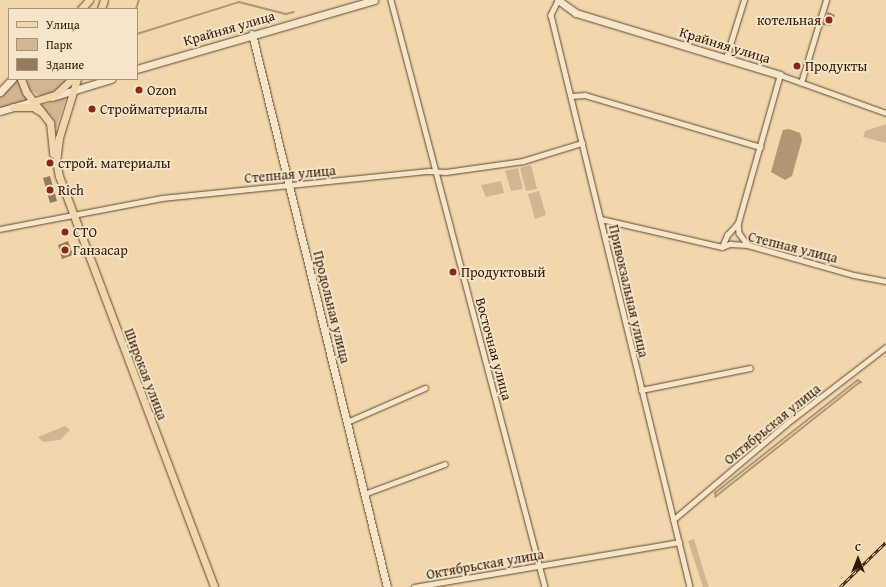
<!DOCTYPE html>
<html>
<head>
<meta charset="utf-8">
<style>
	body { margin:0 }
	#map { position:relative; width:886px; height:587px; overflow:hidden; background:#f2d7ad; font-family:"Gentium Book Plus",serif }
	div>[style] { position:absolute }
	.green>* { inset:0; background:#d1b690 }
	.water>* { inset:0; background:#b09673 }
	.stream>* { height:1.5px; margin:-0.75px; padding:0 0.75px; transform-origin:0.75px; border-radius:0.75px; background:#b09673 }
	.building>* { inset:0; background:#947b5b }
	.roads { filter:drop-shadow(0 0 1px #60472d) drop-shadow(0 0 1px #60472d) }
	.street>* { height:4.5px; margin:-2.25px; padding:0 2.25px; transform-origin:2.25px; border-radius:2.25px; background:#f7e5ca }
	.secondary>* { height:7px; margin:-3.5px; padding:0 3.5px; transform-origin:3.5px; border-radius:3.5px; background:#f7e5ca }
	.primary>* { height:7px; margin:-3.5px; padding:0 3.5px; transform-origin:3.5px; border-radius:3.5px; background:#f2d7ad }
	.rail>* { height:3px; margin-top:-1.5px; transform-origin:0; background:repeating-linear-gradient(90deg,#f7e5ca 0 4.5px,#2f1702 0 9px); box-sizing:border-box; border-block:1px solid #2f1702 }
	.dots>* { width:11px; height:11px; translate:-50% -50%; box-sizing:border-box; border:2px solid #f7e5ca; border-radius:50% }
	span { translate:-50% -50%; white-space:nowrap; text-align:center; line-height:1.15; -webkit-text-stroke:3.5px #f7e5ca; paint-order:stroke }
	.poi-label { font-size:14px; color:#2f1702 }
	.right { translate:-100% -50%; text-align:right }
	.left { translate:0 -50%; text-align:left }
	.street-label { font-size:14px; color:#2f1702 }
	.legend { position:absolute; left:8px; top:8px; width:130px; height:72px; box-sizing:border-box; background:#f7e5ca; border:1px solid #a7937a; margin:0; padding:5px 7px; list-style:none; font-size:12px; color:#2f1702 }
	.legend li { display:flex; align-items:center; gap:8px; height:20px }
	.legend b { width:20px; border:1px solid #a7937a }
	.north { position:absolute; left:838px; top:539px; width:40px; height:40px; -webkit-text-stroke:3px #f7e5ca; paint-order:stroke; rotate:0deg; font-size:11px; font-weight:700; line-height:16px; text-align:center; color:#2f1702 }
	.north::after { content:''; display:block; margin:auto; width:14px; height:18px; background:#2f1702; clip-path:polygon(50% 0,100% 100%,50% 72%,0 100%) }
</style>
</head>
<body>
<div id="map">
	<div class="green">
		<div style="clip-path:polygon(17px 79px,28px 101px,0 109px,0 96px)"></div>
		<div style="clip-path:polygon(26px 79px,68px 79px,57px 91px,40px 96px,28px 89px)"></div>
		<div style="clip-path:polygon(66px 97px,56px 129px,53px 119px,40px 106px)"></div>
		<div style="clip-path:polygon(886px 124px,886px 143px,863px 137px,865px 131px)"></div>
		<div style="clip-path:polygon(531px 165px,537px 189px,526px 191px,520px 168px)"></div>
		<div style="clip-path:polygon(518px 168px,523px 189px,511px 191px,505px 171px)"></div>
		<div style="clip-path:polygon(501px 181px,504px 193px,486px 197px,481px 185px)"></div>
		<div style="clip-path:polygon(539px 191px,546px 215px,535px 219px,528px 194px)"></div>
		<div style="clip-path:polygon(65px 426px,70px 430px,60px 440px,43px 442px,38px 437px)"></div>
		<div style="clip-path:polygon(694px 539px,707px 582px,709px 587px,703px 587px,688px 541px)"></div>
	</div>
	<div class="water">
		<div style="clip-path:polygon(789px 129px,800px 133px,802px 140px,792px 176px,785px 180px,771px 172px,781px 136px,783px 130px)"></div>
	</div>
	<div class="stream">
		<div style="left:136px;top:9px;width:9px;rotate:-72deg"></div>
		<div style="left:137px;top:34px;width:107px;rotate:-17.4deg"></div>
		<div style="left:239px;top:2px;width:49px;rotate:14.3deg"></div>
		<div style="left:286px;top:14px;width:8px;rotate:-14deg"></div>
		<div style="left:858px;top:380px;width:4px;rotate:34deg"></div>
		<div style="left:861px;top:382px;width:185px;rotate:141.6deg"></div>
		<div style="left:716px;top:497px;width:4px;rotate:-104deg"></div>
		<div style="left:715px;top:493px;width:182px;rotate:-38.3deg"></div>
	</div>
	<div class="building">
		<div style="clip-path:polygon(828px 12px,835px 15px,831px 26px,823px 25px)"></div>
		<div style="clip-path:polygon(50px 176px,57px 201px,50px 203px,43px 178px)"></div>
		<div style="clip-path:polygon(68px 241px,73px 255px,62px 259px,58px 245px)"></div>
	</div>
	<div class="roads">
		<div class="street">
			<div style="left:391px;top:0;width:607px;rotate:75.3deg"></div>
			<div style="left:558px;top:1px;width:16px;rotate:117deg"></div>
			<div style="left:551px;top:15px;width:589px;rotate:76.34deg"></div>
			<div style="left:726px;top:58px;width:61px;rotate:-72.8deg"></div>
			<div style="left:801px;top:83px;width:87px;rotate:-73.2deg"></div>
			<div style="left:571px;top:96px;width:14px;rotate:-4deg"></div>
			<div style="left:585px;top:95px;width:183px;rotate:16.5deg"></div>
			<div style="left:601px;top:219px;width:124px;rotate:13deg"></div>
			<div style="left:722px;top:247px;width:9px;rotate:-21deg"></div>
			<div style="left:730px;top:244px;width:18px;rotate:3deg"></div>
			<div style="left:748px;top:245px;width:110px;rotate:15.8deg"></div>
			<div style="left:854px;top:275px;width:33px;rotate:11deg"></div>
			<div style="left:738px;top:223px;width:10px;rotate:84deg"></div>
			<div style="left:739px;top:233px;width:15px;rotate:53deg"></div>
			<div style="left:0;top:229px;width:165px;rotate:-10.8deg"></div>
			<div style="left:162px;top:198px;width:268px;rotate:-5.8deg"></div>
			<div style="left:429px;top:171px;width:17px;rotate:3deg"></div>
			<div style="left:446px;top:172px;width:78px;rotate:-8.1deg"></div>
			<div style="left:523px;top:161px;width:62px;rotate:-17deg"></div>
			<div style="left:722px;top:247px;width:13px;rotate:-67deg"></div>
			<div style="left:727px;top:235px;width:16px;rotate:-47deg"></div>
			<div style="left:738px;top:223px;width:154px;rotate:-74.2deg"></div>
			<div style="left:780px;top:75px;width:113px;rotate:19.7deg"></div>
			<div style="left:641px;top:390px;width:111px;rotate:-11.4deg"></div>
			<div style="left:347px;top:422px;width:85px;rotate:-23.6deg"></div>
			<div style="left:364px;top:494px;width:86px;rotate:-20.3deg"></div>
			<div style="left:673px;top:520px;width:148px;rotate:-40.3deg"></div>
			<div style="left:786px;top:424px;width:126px;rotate:-37.6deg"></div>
			<div style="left:414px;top:587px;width:269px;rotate:-9.6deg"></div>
		</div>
		<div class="secondary">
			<div style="left:558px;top:0;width:22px;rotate:36deg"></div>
			<div style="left:576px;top:13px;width:213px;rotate:16.9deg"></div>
			<div style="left:252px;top:34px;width:569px;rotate:76.28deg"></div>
			<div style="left:137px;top:69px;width:247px;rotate:-16.2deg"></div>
			<div style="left:0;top:92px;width:18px;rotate:-47deg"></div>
			<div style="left:52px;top:97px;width:62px;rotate:-17deg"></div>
			<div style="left:0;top:111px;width:36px;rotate:-16deg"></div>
		</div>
		<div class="primary">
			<div style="left:81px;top:9px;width:12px;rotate:-48deg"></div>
			<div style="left:101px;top:9px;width:9px;rotate:-72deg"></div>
			<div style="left:21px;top:79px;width:14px;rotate:69deg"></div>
			<div style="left:26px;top:92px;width:39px;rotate:52deg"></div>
			<div style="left:50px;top:123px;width:31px;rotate:84deg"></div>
			<div style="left:77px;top:79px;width:62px;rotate:107deg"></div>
			<div style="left:59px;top:138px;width:23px;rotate:97deg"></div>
			<div style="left:56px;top:161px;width:15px;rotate:79deg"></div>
			<div style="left:59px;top:176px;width:439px;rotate:69.3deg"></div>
			<div style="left:35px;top:101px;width:21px;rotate:-17deg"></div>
			<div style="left:55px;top:95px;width:23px;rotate:-43deg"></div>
			<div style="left:13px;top:107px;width:20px"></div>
			<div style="left:33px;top:107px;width:9px;rotate:32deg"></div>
		</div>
	</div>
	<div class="rail">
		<div style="left:840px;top:587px;width:64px;rotate:-44.4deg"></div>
	</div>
	<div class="dots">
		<div style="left:829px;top:20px;background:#8f2418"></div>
		<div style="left:797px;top:66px;background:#8f2418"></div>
		<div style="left:139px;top:90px;background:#8f2418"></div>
		<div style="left:92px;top:109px;background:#8f2418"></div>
		<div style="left:50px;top:163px;background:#8f2418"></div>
		<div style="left:50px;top:190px;background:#8f2418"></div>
		<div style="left:65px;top:232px;background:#8f2418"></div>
		<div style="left:65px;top:250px;background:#8f2418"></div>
		<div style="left:453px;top:272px;background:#8f2418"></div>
	</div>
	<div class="poi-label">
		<span class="right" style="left:821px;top:20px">котельная</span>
		<span class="left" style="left:805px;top:66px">Продукты</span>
		<span class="left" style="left:147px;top:90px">Ozon</span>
		<span class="left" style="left:100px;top:109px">Стройматериалы</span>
		<span class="left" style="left:58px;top:163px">строй. материалы</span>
		<span class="left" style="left:58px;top:190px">Rich</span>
		<span class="left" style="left:73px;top:232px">СТО</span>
		<span class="left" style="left:73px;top:250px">Ганзасар</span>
		<span class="left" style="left:461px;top:272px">Продуктовый</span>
	</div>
	<div class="street-label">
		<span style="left:229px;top:28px;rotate:-16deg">Крайняя улица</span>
		<span style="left:725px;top:45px;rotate:17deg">Крайняя улица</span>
		<span style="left:290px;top:174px;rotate:-5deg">Степная улица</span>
		<span style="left:793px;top:247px;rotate:14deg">Степная улица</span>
		<span style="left:629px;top:291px;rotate:77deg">Привокзальная улица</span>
		<span style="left:332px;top:307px;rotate:76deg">Продольная улица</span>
		<span style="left:494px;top:349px;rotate:75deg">Восточная улица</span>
		<span style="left:146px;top:374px;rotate:69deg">Широкая улица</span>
		<span style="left:772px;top:424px;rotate:-39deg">Октябрьская улица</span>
		<span style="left:485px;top:564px;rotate:-10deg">Октябрьская улица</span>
	</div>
	<ul class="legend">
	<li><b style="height:5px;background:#f2d7ad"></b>Улица</li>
	<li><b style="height:11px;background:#d1b690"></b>Парк</li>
	<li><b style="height:11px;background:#947b5b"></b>Здание</li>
	</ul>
	<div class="north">С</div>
</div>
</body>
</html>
